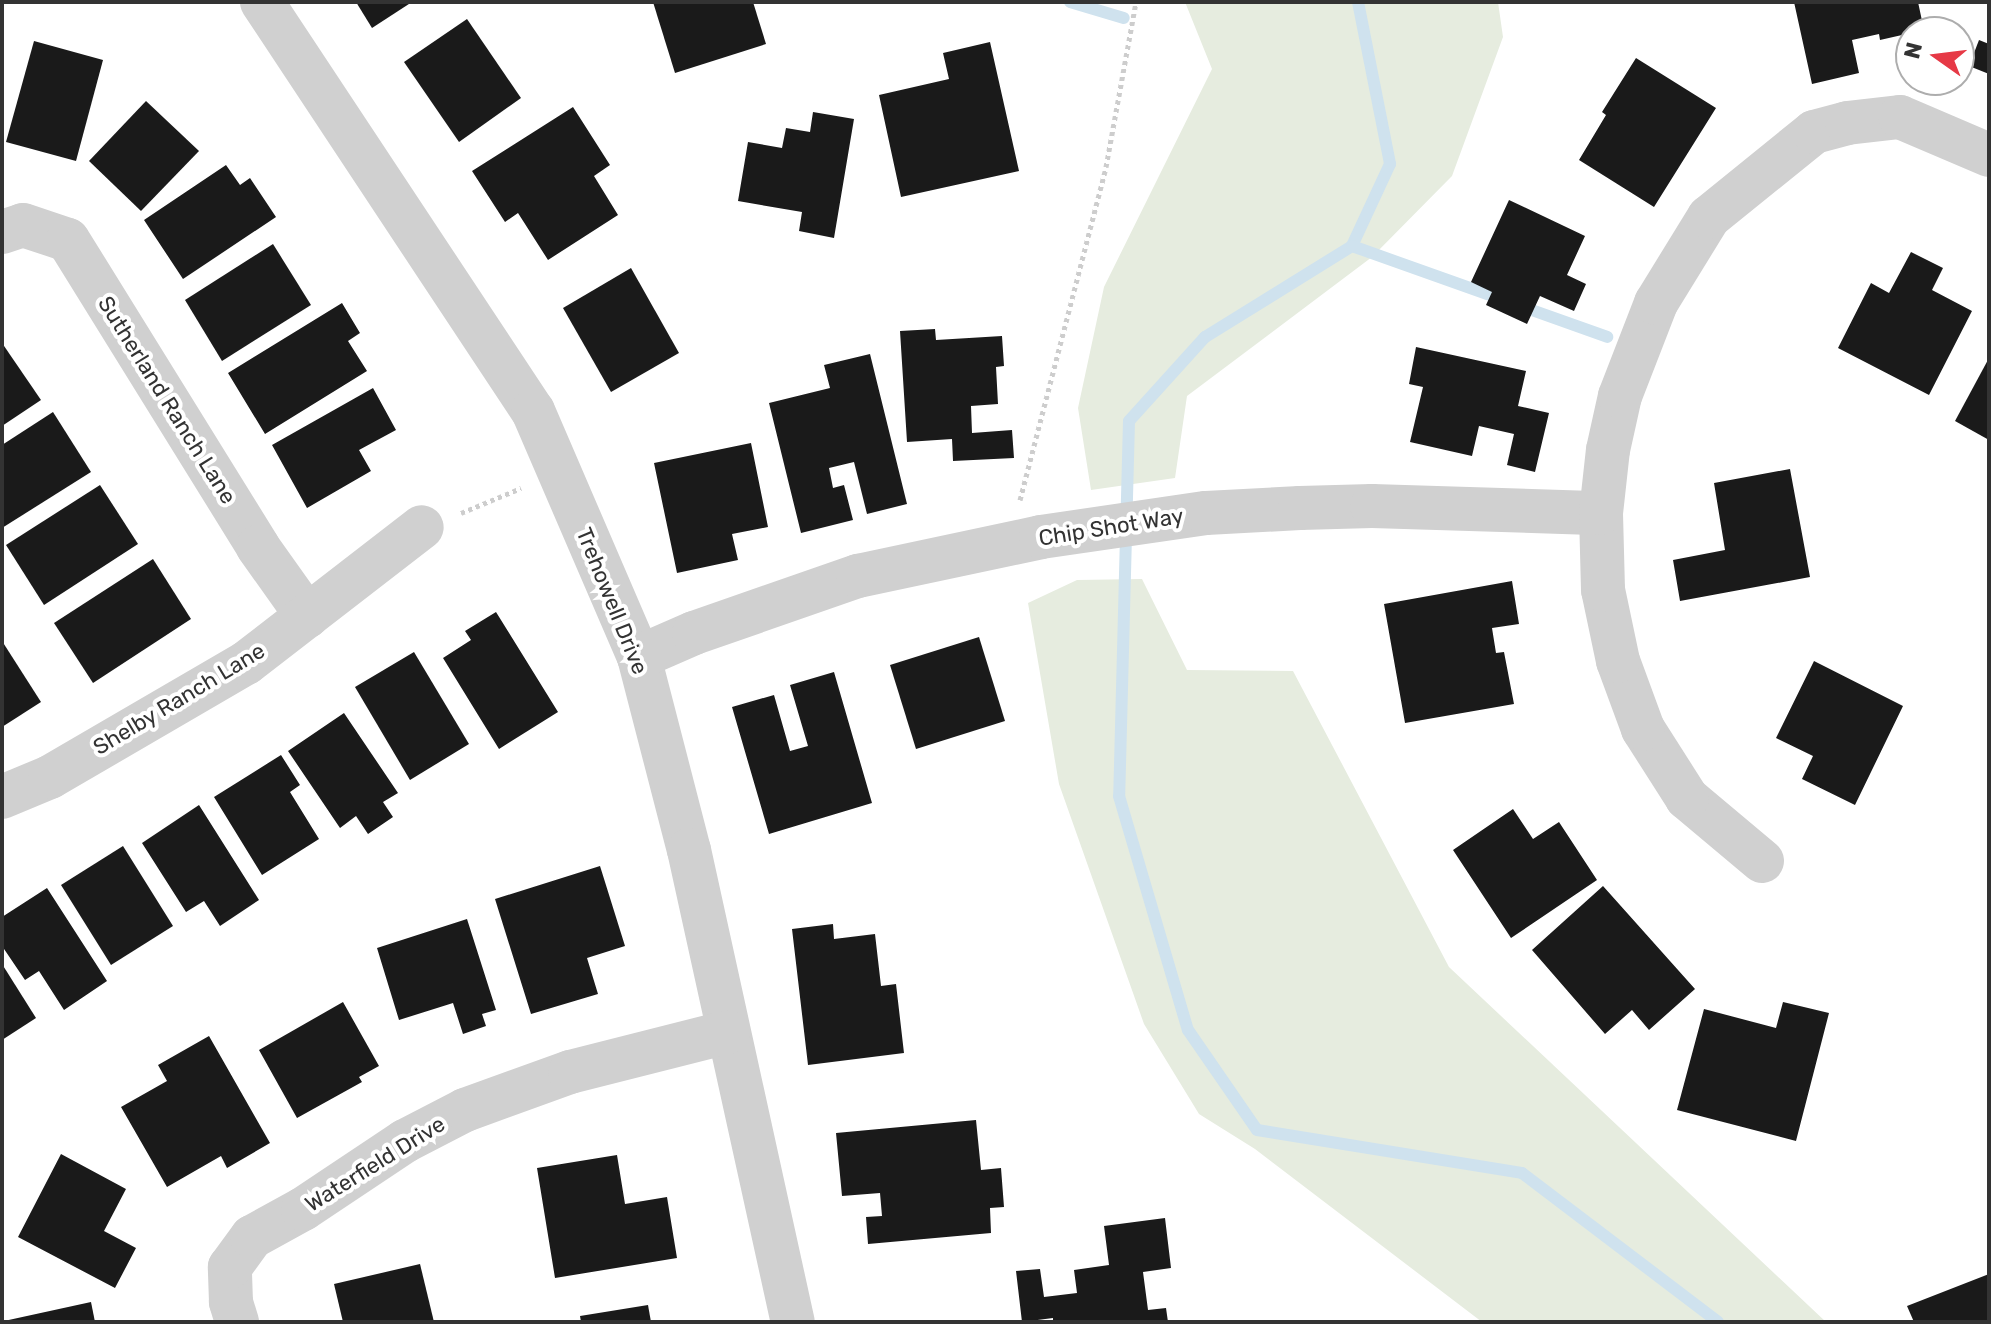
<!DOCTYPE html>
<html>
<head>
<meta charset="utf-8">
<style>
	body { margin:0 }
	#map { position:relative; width:1991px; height:1324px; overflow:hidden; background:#fff; font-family:Rubik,sans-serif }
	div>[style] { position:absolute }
	.green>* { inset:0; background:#e6ecdf }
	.stream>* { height:12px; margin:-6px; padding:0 6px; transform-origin:6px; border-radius:6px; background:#cfe2ee }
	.building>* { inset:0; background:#1a1a1a }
	.path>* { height:5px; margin-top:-2.5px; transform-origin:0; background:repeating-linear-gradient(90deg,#cdcdcd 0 4px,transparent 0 8px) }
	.street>* { height:44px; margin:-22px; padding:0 22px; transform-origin:22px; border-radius:22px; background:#d0d0d0 }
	span { translate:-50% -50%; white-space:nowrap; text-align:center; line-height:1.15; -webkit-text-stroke:8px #fff; paint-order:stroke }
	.street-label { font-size:22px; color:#333 }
	.frame { position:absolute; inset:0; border:4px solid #333; pointer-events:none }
	.north { position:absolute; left:1895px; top:16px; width:80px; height:80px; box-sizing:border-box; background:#fff; border:2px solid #adadad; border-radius:50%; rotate:284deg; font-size:22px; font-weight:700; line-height:32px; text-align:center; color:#333 }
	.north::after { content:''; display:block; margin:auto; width:28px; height:36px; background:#e63946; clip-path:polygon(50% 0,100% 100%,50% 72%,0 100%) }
</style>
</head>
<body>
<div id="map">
	<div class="green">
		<div style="clip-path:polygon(1185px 2px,1498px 2px,1503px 37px,1452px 176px,1372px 257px,1187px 396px,1175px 478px,1091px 490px,1078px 408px,1104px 287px,1212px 69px)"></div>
		<div style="clip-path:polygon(1142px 579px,1187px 670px,1293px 671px,1449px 967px,1826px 1322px,1482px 1322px,1255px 1149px,1199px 1114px,1144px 1024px,1059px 784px,1028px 603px,1077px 580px)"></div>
	</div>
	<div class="stream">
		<div style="left:1070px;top:2px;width:56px;rotate:16.5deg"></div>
		<div style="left:1358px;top:2px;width:165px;rotate:78.8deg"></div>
		<div style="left:1390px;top:164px;width:90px;rotate:114.9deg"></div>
		<div style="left:1352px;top:246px;width:173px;rotate:148.2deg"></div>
		<div style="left:1205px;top:337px;width:113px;rotate:132.1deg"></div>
		<div style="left:1129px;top:421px;width:375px;rotate:91.5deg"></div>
		<div style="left:1119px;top:796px;width:244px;rotate:73.6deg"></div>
		<div style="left:1188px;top:1030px;width:121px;rotate:55.4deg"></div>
		<div style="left:1257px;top:1130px;width:268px;rotate:9.2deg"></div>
		<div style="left:1522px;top:1173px;width:246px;rotate:37.2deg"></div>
		<div style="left:1352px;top:246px;width:271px;rotate:19.6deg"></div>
	</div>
	<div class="building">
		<div style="clip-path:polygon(356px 2px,412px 2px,372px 28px)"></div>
		<div style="clip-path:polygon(653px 2px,753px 2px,766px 44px,675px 73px)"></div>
		<div style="clip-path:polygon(1794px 2px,1918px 2px,1924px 30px,1880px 40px,1879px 34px,1852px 40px,1859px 73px,1812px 84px)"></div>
		<div style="clip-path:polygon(467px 19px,521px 98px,459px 142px,404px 62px)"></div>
		<div style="clip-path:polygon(1979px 40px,1989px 44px,1989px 74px,1969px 66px)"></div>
		<div style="clip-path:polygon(34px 41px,103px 60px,76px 161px,6px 142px)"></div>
		<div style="clip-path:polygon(990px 42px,1019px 171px,901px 197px,879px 95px,949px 79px,943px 53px)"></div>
		<div style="clip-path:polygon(1636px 58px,1716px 108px,1654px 207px,1579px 160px,1606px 115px,1602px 112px)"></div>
		<div style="clip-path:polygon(146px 101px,199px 151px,141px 211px,89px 161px)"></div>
		<div style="clip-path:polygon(573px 107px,610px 165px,594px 176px,618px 215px,548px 260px,518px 213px,505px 222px,472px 171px)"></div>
		<div style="clip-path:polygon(813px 112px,854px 119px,834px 238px,799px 231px,802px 212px,738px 201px,748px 142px,782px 148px,786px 128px,810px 132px)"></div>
		<div style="clip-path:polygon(226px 165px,240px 185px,250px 178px,276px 217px,183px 279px,144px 220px)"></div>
		<div style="clip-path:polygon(1509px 200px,1585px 236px,1567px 275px,1586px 284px,1574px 311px,1540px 296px,1527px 324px,1486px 305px,1492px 292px,1471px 282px)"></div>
		<div style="clip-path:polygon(273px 244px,311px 305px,222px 361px,185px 300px)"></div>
		<div style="clip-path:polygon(1911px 252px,1943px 268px,1932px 290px,1972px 311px,1929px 395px,1838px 348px,1871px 283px,1889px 293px)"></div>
		<div style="clip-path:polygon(631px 268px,679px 353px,611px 392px,563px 308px)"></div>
		<div style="clip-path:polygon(342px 303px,360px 333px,348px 341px,367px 371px,265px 434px,228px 373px)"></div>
		<div style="clip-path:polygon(935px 329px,936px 340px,1002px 336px,1004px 366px,996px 367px,998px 404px,971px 406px,972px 433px,1012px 430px,1014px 458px,953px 461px,952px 439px,907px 442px,900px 331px)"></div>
		<div style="clip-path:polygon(2px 343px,41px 400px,2px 426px)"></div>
		<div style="clip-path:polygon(1416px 347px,1526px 371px,1518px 406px,1549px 413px,1535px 472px,1507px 465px,1514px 434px,1479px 426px,1472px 456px,1410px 442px,1423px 387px,1409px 384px)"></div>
		<div style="clip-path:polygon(870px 354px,907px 504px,867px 514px,854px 462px,829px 468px,833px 488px,844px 485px,853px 520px,801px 533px,769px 403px,830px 388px,824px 365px)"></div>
		<div style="clip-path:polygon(1989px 358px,1989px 440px,1955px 421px)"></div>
		<div style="clip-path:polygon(373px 388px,396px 430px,359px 450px,371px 471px,307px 508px,272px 445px)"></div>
		<div style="clip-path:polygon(53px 412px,91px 472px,2px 528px,2px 445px)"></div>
		<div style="clip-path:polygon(751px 443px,768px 527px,732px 534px,738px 560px,677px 573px,654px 463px)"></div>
		<div style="clip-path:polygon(1790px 469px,1810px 577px,1680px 601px,1673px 560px,1725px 550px,1714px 483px)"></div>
		<div style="clip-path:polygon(100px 485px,138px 544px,44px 605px,6px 545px)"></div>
		<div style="clip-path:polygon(153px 559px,191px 619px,93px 683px,54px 623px)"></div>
		<div style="clip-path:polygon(1512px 581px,1519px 624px,1492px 628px,1496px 653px,1504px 652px,1514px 704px,1405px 723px,1384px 604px)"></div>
		<div style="clip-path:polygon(496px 612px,558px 712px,499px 749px,443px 658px,471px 640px,465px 631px)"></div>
		<div style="clip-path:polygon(979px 637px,1005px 721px,916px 749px,890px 665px)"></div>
		<div style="clip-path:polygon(2px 641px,41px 702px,2px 727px)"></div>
		<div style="clip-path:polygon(414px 652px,469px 744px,410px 780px,355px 687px)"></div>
		<div style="clip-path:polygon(1814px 661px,1903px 706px,1855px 805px,1802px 779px,1813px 756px,1776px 738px)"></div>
		<div style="clip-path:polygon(834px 672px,872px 803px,769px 834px,732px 707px,774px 695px,790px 751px,808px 746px,790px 685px)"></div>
		<div style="clip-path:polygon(344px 713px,398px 793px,383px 802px,393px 817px,368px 834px,356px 816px,340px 828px,288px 751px)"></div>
		<div style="clip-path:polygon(281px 755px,300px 785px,290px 792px,319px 839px,262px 875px,214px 797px)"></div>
		<div style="clip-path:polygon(199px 805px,259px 900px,220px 926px,204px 901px,186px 912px,142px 843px)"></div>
		<div style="clip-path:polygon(1513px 809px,1533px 839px,1559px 822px,1597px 880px,1511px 938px,1453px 850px)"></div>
		<div style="clip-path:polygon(123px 846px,173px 926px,111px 965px,61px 885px)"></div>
		<div style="clip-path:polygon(600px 866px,625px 946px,587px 958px,598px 994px,531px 1014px,495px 899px)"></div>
		<div style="clip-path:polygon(1603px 886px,1695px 989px,1649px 1030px,1632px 1010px,1605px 1034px,1532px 950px)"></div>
		<div style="clip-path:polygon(47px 888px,107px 981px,64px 1010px,39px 971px,25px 980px,2px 946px,2px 917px)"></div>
		<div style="clip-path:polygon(467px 919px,496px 1010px,482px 1014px,486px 1026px,463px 1034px,453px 1003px,399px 1020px,377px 948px)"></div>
		<div style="clip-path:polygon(833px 924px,834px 939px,875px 934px,881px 986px,896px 984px,904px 1053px,808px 1065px,792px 929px)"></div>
		<div style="clip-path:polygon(2px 964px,36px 1018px,2px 1040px)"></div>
		<div style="clip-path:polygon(343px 1002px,379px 1066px,359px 1077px,362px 1082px,297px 1118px,259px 1050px)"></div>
		<div style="clip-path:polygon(1783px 1002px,1829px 1013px,1796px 1141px,1677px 1110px,1704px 1009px,1776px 1028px)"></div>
		<div style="clip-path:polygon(209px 1036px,270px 1143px,227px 1168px,221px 1156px,167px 1187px,121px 1107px,167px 1081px,158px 1065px)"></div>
		<div style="clip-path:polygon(976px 1120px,981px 1170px,1001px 1168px,1004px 1207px,990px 1208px,991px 1233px,868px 1244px,866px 1217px,882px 1216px,880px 1193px,842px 1196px,836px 1133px)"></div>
		<div style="clip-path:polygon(61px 1154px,126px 1189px,104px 1231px,136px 1248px,115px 1288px,18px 1237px)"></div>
		<div style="clip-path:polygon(617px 1155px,625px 1204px,667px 1197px,677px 1258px,555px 1278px,537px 1168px)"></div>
		<div style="clip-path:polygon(1165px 1218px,1171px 1268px,1143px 1272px,1148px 1310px,1166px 1308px,1168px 1322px,1053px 1322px,1053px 1318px,1022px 1322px,1016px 1271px,1040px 1269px,1044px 1297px,1077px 1293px,1074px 1270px,1109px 1265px,1104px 1226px)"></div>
		<div style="clip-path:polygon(420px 1264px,434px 1322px,343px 1322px,334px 1284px)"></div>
		<div style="clip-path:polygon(1989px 1274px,1989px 1322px,1914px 1322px,1907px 1306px)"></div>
		<div style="clip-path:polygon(91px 1302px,95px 1322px,5px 1322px,4px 1321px)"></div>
		<div style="clip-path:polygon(648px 1305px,651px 1322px,581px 1322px,580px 1316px)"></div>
	</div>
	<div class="path">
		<div style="left:1020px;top:500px;width:344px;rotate:-75.5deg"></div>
		<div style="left:1106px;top:167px;width:168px;rotate:-79.7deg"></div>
		<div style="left:461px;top:513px;width:65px;rotate:-22.6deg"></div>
	</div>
	<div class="street">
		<div style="left:262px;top:2px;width:491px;rotate:56.5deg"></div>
		<div style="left:533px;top:411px;width:268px;rotate:66.7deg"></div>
		<div style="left:639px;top:657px;width:199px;rotate:75.5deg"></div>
		<div style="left:689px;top:850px;width:483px;rotate:77.6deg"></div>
		<div style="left:2px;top:232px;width:22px;rotate:-18deg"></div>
		<div style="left:23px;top:225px;width:47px;rotate:18.4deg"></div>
		<div style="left:68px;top:240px;width:361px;rotate:58.2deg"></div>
		<div style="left:258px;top:547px;width:85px;rotate:54.6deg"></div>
		<div style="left:639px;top:657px;width:60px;rotate:-23.6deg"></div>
		<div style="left:694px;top:633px;width:174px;rotate:-19.2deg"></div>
		<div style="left:858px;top:576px;width:187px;rotate:-12deg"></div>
		<div style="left:1041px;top:537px;width:167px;rotate:-8.3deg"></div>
		<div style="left:1206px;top:513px;width:94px;rotate:-3deg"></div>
		<div style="left:1300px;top:508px;width:72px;rotate:-1.6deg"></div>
		<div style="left:1372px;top:506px;width:229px;rotate:1.8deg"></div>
		<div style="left:2px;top:797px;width:52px;rotate:-22.6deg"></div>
		<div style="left:50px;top:777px;width:227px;rotate:-30.2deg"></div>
		<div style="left:246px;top:663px;width:222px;rotate:-37.7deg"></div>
		<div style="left:1762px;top:861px;width:98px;rotate:-140deg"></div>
		<div style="left:1687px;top:798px;width:82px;rotate:-122.5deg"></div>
		<div style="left:1643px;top:729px;width:72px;rotate:-110.2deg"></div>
		<div style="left:1618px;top:661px;width:73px;rotate:-101.9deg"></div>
		<div style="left:1603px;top:590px;width:77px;rotate:-91.5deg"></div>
		<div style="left:1601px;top:513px;width:63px;rotate:-83.7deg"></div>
		<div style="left:1608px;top:450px;width:55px;rotate:-77.5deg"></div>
		<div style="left:1620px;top:396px;width:100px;rotate:-68.8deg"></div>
		<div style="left:1656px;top:303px;width:101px;rotate:-58.4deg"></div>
		<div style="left:1709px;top:217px;width:135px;rotate:-39deg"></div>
		<div style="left:1814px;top:132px;width:34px;rotate:-15deg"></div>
		<div style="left:1847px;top:123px;width:53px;rotate:-6.5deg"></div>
		<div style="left:1900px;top:117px;width:97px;rotate:23.1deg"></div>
		<div style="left:237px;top:1322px;width:21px;rotate:-107deg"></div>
		<div style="left:231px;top:1302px;width:35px;rotate:-92deg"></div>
		<div style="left:230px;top:1267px;width:37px;rotate:-54deg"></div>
		<div style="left:252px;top:1237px;width:58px;rotate:-28.8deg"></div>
		<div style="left:303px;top:1209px;width:123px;rotate:-33.7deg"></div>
		<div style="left:405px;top:1141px;width:68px;rotate:-27.3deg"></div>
		<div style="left:465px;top:1110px;width:112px;rotate:-19.9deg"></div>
		<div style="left:570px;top:1072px;width:163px;rotate:-14.2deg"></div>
	</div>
	<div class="street-label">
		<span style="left:167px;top:400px;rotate:58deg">Sutherland Ranch Lane</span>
		<span style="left:1111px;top:527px;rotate:-9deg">Chip Shot Way</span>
		<span style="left:612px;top:601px;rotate:68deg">Trehowell Drive</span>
		<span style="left:179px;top:699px;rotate:-31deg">Shelby Ranch Lane</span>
		<span style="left:375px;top:1164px;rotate:-32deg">Waterfield Drive</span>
	</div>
	<div class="frame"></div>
	<div class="north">N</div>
</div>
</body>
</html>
